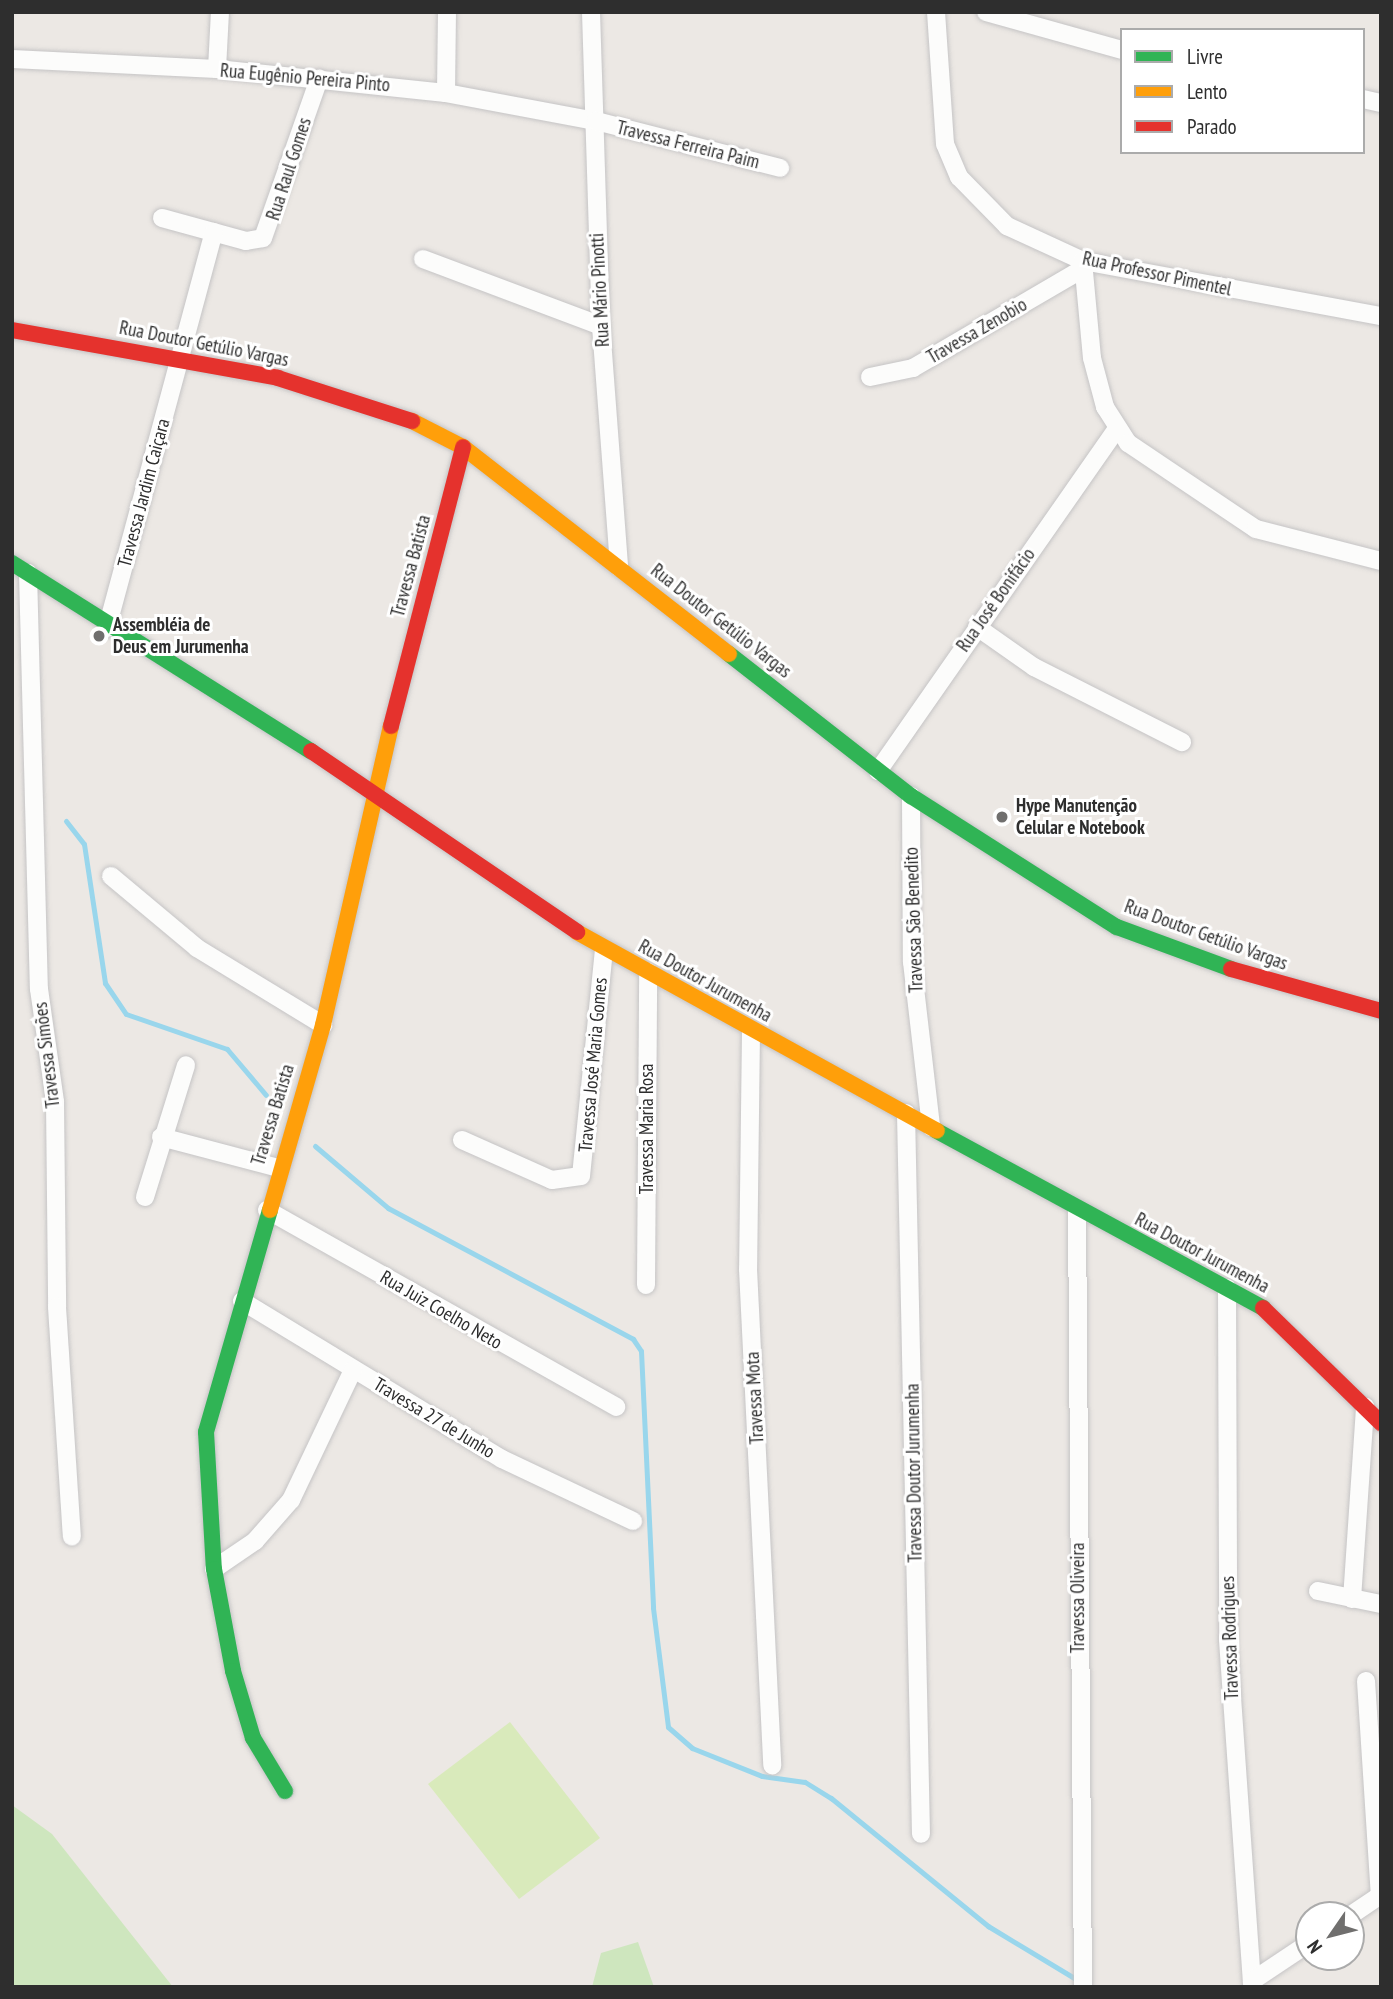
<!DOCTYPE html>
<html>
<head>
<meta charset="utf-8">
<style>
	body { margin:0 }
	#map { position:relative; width:1393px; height:1999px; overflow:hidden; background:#ece8e4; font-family:"PT Sans Narrow",sans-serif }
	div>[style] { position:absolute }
	.green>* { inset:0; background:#cee6be }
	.pitch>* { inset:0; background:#d9eabb }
	.stream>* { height:5px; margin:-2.5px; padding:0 2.5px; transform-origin:2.5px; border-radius:2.5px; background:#99d6ec }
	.roads { filter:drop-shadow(0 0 2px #c5c4c5) drop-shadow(0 0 2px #c5c4c5) }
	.street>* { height:18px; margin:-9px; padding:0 9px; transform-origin:9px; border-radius:9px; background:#fcfcfb }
	.fast>* { height:16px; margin:-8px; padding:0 8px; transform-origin:8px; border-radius:8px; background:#30b455 }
	.slow>* { height:16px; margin:-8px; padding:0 8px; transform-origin:8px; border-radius:8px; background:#ff9f0a }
	.jam>* { height:16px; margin:-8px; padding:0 8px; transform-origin:8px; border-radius:8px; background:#e5322d }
	.dots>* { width:19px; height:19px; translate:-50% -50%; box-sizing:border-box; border:4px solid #fff; border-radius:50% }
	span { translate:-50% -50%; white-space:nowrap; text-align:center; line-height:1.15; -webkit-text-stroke:6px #fff; paint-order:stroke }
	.street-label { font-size:19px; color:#2e2e2e }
	.poi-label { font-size:19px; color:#2e2e2e; font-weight:700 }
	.left { translate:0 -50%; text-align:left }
	.frame { position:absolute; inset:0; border:14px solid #2e2e2e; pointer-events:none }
	.legend { position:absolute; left:1120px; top:28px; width:245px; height:126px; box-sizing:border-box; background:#fff; border:2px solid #ababab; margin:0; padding:9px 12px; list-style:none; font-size:21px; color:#2e2e2e }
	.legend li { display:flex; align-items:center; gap:14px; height:35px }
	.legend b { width:35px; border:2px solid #ababab }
	.north { position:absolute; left:1295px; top:1901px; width:70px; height:70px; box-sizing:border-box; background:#fff; border:2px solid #ababab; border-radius:50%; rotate:235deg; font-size:19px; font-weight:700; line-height:28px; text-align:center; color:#2e2e2e }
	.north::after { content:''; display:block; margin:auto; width:24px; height:32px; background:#706f6e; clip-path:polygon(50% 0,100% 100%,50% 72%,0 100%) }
</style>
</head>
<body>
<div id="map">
	<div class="green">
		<div style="clip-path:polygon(12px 1805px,52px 1834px,173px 1987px,12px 1987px)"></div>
		<div style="clip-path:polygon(638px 1942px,654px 1987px,592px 1987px,601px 1953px)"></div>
	</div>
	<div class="pitch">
		<div style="clip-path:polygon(510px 1722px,600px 1838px,519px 1899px,428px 1784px)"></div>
	</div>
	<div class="stream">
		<div style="left:66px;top:821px;width:29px;rotate:52deg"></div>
		<div style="left:84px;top:844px;width:141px;rotate:81.4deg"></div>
		<div style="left:105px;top:983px;width:37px;rotate:56deg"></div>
		<div style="left:126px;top:1014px;width:107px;rotate:19.1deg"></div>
		<div style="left:227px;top:1049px;width:60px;rotate:49.7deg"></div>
		<div style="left:315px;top:1146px;width:96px;rotate:40.3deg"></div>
		<div style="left:388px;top:1208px;width:278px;rotate:28.1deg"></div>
		<div style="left:633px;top:1339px;width:14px;rotate:56deg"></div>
		<div style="left:641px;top:1351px;width:257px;rotate:87.3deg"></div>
		<div style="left:653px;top:1608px;width:120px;rotate:82.8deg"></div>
		<div style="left:668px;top:1727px;width:32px;rotate:41deg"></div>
		<div style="left:692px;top:1748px;width:75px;rotate:21.8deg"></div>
		<div style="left:762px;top:1776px;width:43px;rotate:7.9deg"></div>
		<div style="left:805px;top:1782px;width:31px;rotate:32deg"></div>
		<div style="left:831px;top:1798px;width:203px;rotate:39.2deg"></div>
		<div style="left:988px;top:1926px;width:106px;rotate:31.1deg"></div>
	</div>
	<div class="roads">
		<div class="street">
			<div style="left:591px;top:12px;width:314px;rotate:88.2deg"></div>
			<div style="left:601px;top:326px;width:242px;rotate:85.7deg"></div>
			<div style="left:936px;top:12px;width:132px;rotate:86.1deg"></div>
			<div style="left:945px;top:144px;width:36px;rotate:67deg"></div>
			<div style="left:959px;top:177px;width:69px;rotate:45.6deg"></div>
			<div style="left:1007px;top:226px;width:84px;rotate:24.7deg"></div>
			<div style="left:1083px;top:261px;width:303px;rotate:10.5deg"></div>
			<div style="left:986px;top:12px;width:141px;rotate:15.6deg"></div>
			<div style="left:12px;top:59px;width:205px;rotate:2.8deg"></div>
			<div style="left:217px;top:69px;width:230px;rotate:6deg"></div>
			<div style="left:446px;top:93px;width:153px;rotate:10.6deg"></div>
			<div style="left:596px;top:121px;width:190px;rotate:14.3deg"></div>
			<div style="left:217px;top:69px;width:57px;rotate:-87deg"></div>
			<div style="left:446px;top:93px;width:81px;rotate:-89.3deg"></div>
			<div style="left:1363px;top:99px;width:18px;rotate:13deg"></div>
			<div style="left:162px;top:218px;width:87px;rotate:15.3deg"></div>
			<div style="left:246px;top:241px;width:17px;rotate:-10deg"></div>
			<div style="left:263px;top:238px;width:169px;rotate:-70.6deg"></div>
			<div style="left:423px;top:259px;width:190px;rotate:20.6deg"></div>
			<div style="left:1083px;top:261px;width:97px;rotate:84.7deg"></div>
			<div style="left:1092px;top:358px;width:51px;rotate:75.1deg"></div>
			<div style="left:1105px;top:407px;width:43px;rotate:57.4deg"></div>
			<div style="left:1128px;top:443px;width:154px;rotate:33.9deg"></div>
			<div style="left:1256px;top:529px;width:129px;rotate:14.4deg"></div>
			<div style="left:870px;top:377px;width:44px;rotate:-11.8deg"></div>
			<div style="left:913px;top:368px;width:192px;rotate:-30.3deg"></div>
			<div style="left:28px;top:573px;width:416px;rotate:88.5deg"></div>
			<div style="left:39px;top:989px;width:114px;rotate:81.9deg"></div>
			<div style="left:55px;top:1102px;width:205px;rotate:89.4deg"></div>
			<div style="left:57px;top:1307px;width:230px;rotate:86.3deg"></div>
			<div style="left:977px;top:627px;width:70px;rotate:35.1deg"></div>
			<div style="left:1034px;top:667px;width:166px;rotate:26.9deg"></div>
			<div style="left:107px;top:628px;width:410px;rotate:-74.9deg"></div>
			<div style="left:878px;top:771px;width:416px;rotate:-55.1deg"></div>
			<div style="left:911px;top:796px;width:166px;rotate:89.7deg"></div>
			<div style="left:912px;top:962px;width:166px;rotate:83.4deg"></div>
			<div style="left:111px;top:876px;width:112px;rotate:39.9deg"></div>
			<div style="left:197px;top:948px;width:148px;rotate:31.4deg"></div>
			<div style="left:751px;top:1031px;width:238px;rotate:90.7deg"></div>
			<div style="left:748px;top:1269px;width:497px;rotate:87.2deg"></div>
			<div style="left:906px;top:1113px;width:721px;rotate:88.81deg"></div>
			<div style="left:161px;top:1137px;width:121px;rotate:14.8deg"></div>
			<div style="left:462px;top:1140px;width:98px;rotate:24deg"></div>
			<div style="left:552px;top:1180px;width:29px;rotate:-8deg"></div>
			<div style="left:581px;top:1176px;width:226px;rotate:-84.2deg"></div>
			<div style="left:145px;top:1197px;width:138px;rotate:-72.7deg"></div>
			<div style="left:267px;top:1210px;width:401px;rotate:29.4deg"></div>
			<div style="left:1077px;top:1210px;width:777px;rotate:89.56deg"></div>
			<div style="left:646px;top:1285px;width:313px;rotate:-89.6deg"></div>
			<div style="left:1227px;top:1288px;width:352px;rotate:89.8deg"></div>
			<div style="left:1228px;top:1640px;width:348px;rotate:86deg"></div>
			<div style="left:242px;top:1301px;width:304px;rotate:31.3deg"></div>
			<div style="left:502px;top:1459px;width:145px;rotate:25.3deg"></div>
			<div style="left:214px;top:1569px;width:50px;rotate:-34.3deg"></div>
			<div style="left:255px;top:1541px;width:55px;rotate:-48.7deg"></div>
			<div style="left:291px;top:1500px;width:144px;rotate:-64.5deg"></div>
			<div style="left:1318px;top:1591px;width:64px;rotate:11.7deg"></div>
			<div style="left:1352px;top:1599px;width:193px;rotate:-86.1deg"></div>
			<div style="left:1366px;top:1681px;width:214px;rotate:86.3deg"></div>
			<div style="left:1351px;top:1915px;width:36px;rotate:-34deg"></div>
			<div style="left:1252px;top:1981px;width:69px;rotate:-33.7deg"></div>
		</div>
		<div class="fast">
			<div style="left:12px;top:563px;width:353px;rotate:32.2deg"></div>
			<div style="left:729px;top:654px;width:231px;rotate:38deg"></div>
			<div style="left:911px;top:796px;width:244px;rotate:32.5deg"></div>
			<div style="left:1117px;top:927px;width:121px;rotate:20.2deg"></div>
			<div style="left:937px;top:1131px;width:371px;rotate:28.5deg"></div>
			<div style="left:270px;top:1210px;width:231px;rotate:106.1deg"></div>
			<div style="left:206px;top:1432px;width:137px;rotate:86.7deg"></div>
			<div style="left:214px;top:1569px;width:104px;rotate:79.4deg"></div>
			<div style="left:233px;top:1671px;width:70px;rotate:73.4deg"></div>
			<div style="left:253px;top:1738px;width:62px;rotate:58.9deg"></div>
		</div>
		<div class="slow">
			<div style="left:412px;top:421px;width:57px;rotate:27deg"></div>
			<div style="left:463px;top:447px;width:337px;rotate:37.9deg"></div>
			<div style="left:577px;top:932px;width:411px;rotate:28.9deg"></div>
			<div style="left:270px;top:1210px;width:192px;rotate:-74deg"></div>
			<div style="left:323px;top:1025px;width:307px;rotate:-77.2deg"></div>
		</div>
		<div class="jam">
			<div style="left:12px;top:330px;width:270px;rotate:10.2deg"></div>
			<div style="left:278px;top:378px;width:141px;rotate:17.8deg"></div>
			<div style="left:391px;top:726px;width:288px;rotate:-75.5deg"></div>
			<div style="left:311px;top:751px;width:322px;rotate:34.2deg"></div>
			<div style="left:1231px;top:969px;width:156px;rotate:15.6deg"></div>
			<div style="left:1263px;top:1308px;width:165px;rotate:44.3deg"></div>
		</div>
	</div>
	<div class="dots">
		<div style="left:99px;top:636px;background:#706f6e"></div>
		<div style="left:1002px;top:817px;background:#706f6e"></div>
	</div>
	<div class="street-label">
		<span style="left:305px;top:78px;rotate:5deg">Rua Eugênio Pereira Pinto</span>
		<span style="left:688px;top:145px;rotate:14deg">Travessa Ferreira Paim</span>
		<span style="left:289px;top:169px;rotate:-72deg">Rua Raul Gomes</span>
		<span style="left:1157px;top:274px;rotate:12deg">Rua Professor Pimentel</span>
		<span style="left:600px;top:290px;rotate:-93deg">Rua Mário Pinotti</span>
		<span style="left:977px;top:331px;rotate:-30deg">Travessa Zenobio</span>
		<span style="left:204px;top:344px;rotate:11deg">Rua Doutor Getúlio Vargas</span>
		<span style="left:144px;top:493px;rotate:-75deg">Travessa Jardim Caiçara</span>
		<span style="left:411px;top:566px;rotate:-75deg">Travessa Batista</span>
		<span style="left:996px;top:600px;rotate:-55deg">Rua José Bonifácio</span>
		<span style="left:721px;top:621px;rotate:38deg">Rua Doutor Getúlio Vargas</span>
		<span style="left:914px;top:920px;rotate:-92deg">Travessa São Benedito</span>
		<span style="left:1206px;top:935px;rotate:20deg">Rua Doutor Getúlio Vargas</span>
		<span style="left:705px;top:981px;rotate:29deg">Rua Doutor Jurumenha</span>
		<span style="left:47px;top:1055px;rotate:-97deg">Travessa Simões</span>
		<span style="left:593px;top:1065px;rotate:-85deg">Travessa José Maria Gomes</span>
		<span style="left:273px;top:1115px;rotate:-73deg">Travessa Batista</span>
		<span style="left:647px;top:1129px;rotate:-90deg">Travessa Maria Rosa</span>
		<span style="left:1202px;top:1253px;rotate:28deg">Rua Doutor Jurumenha</span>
		<span style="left:441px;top:1310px;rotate:30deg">Rua Juiz Coelho Neto</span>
		<span style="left:755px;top:1398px;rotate:-93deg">Travessa Mota</span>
		<span style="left:434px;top:1418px;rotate:31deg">Travessa 27 de Junho</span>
		<span style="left:914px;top:1473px;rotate:-91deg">Travessa Doutor Jurumenha</span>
		<span style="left:1078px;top:1598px;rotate:-90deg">Travessa Oliveira</span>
		<span style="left:1230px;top:1638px;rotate:-92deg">Travessa Rodrigues</span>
	</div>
	<div class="poi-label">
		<span class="left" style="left:113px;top:636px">Assembléia de<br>Deus em Jurumenha</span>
		<span class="left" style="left:1016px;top:817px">Hype Manutenção<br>Celular e Notebook</span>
	</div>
	<div class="frame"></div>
	<ul class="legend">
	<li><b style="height:9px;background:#30b455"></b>Livre</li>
	<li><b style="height:9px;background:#ff9f0a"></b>Lento</li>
	<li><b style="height:9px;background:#e5322d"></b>Parado</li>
	</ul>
	<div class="north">N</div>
</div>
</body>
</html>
